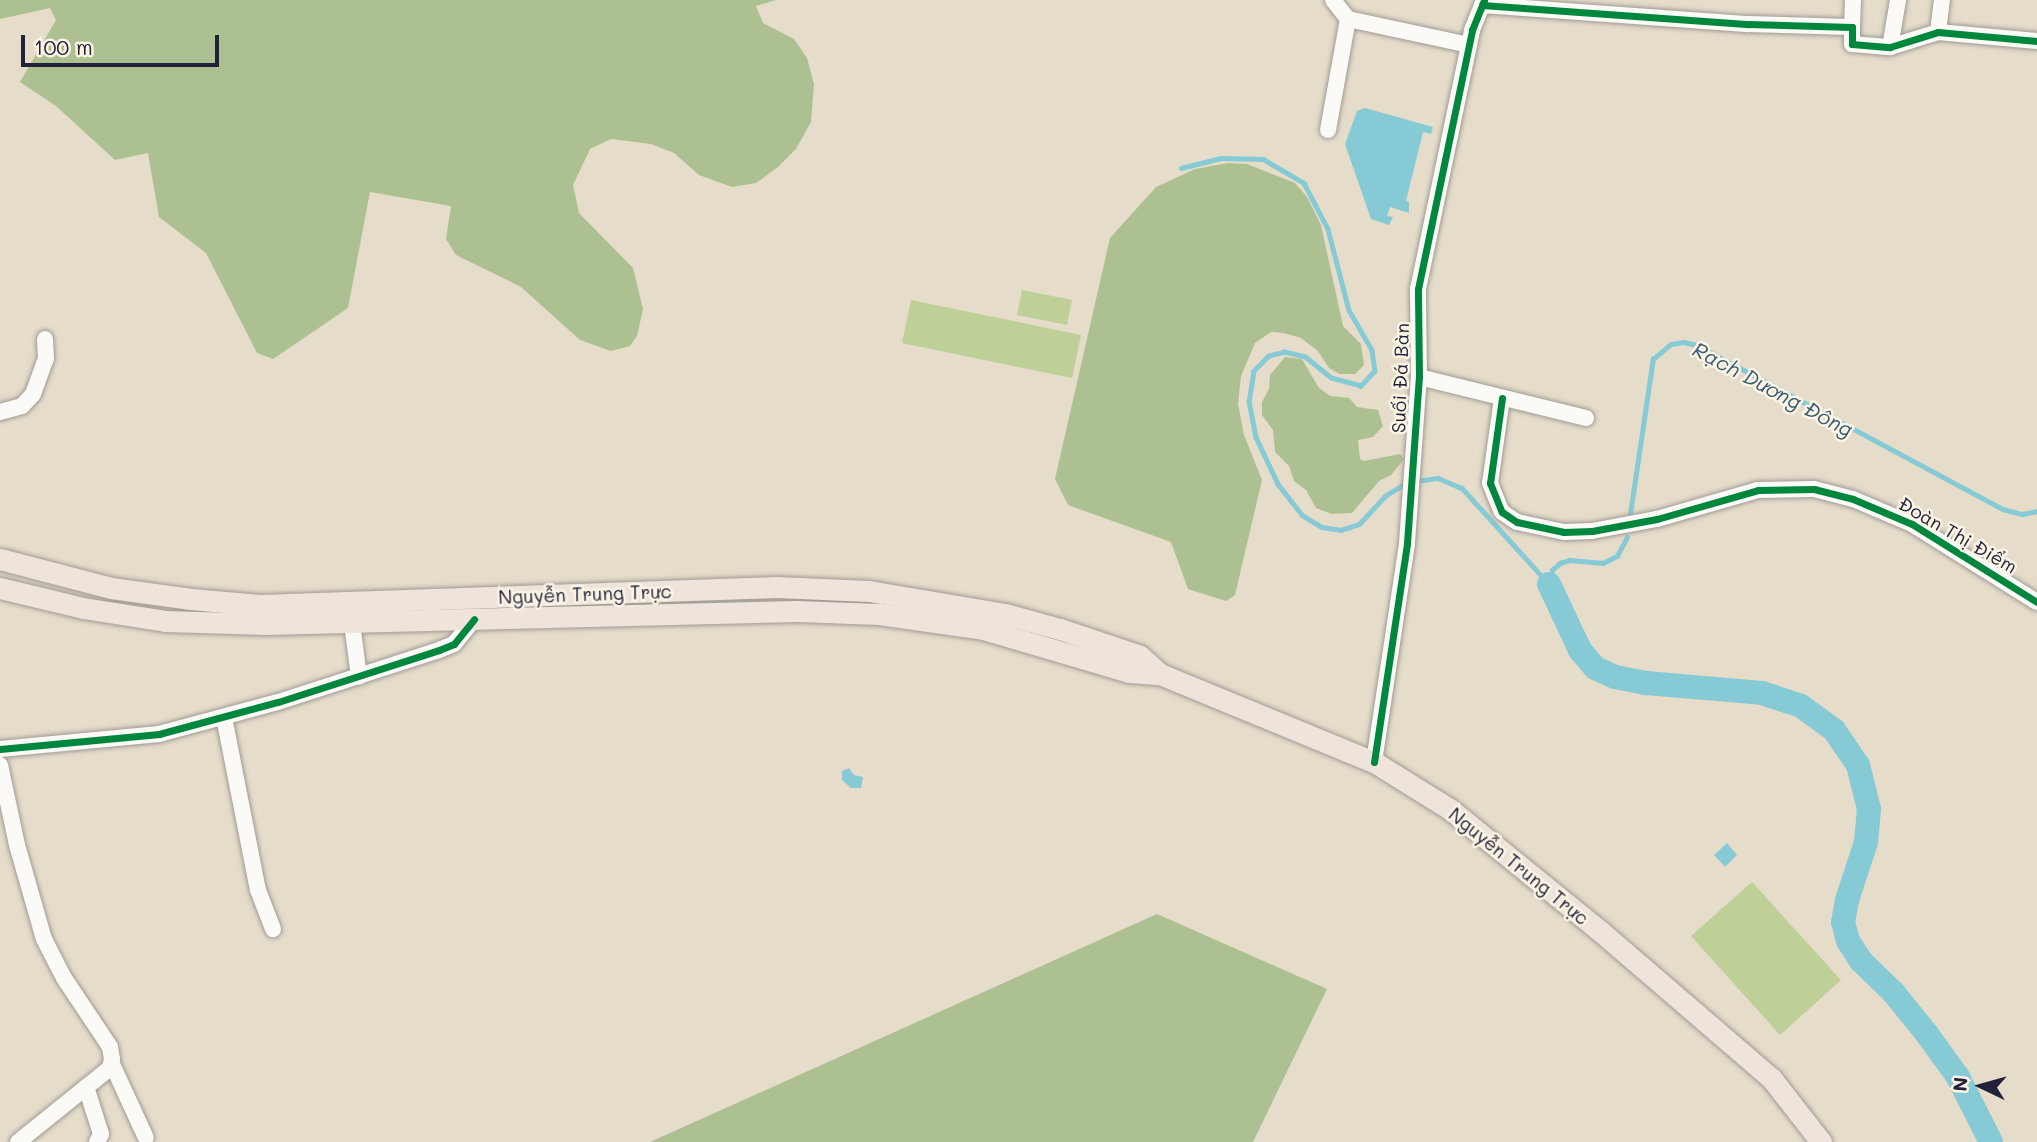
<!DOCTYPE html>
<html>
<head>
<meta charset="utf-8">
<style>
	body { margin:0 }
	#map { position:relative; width:2037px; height:1142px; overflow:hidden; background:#e5dcca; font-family:Mali,sans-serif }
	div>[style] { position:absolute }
	.green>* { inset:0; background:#becf98 }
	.forest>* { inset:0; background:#adc091 }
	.water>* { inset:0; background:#86cad6 }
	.stream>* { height:4.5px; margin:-2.25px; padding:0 2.25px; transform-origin:2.25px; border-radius:2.25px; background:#86cad6 }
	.river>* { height:24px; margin:-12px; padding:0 12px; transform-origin:12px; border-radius:12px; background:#86cad6 }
	.roads { filter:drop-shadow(0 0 2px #a09b94) drop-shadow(0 0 2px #a09b94) }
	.minor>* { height:16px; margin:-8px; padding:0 8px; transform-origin:8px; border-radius:8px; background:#fbfaf7 }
	.major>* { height:21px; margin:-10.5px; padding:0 10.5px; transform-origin:10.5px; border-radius:10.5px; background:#eee4dc }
	.cycleway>* { height:7px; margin:-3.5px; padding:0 3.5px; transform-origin:3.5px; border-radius:3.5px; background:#00873e }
	span { translate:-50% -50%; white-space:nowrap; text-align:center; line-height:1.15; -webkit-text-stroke:5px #fcf5e5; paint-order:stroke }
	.street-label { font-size:19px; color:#22223b }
	.water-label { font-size:21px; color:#375a73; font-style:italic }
	.north { position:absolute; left:1946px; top:1051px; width:70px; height:70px; -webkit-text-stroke:5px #fcf5e5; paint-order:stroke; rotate:275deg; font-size:19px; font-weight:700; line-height:28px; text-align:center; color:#22223b }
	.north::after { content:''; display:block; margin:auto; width:24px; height:32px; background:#22223b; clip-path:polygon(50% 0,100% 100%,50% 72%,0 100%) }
	.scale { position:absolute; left:21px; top:35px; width:198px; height:32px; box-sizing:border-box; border:4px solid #22223b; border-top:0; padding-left:9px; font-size:21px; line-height:24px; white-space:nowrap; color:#22223b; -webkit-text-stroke:5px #fcf5e5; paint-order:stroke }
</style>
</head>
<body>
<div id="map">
	<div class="green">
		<div style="clip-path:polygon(1022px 290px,1072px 300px,1067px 325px,1017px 315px)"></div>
		<div style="clip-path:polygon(911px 300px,1081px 335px,1072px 378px,902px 343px)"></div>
		<div style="clip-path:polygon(1752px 882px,1841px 980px,1780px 1035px,1691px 936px)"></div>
	</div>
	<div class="forest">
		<div style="clip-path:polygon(0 0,776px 0,756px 6px,763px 23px,794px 39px,807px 58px,814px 84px,811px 122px,796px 149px,778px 167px,756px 183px,732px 187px,699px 175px,674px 153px,651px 144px,611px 139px,590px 149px,573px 185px,579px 213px,633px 268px,643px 309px,637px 336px,630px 346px,611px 351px,580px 340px,521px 287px,456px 255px,446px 239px,451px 206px,370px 192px,348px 308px,273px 359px,257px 353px,206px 253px,159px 217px,148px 153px,115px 160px,56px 106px,20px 82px,56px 20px,50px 8px,0 19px)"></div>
		<div style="clip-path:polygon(1228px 163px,1247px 164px,1295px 183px,1307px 197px,1321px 225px,1343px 326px,1361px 344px,1364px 365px,1355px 374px,1340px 374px,1329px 368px,1318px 351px,1301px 338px,1284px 333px,1271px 332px,1255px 343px,1241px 376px,1238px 404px,1244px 435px,1262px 480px,1235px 595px,1226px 601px,1188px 589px,1171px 542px,1068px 505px,1055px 479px,1110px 238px,1156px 187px,1195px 169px)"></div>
		<div style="clip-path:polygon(1285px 357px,1302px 359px,1319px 388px,1330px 396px,1349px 398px,1357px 407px,1378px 410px,1383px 426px,1373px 437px,1358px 440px,1360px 459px,1364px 461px,1400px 454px,1404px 459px,1391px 475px,1379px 481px,1352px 513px,1332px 514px,1316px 508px,1306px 490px,1294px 481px,1289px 466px,1275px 452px,1273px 430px,1262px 415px,1262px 402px,1269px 389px,1270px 375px)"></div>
		<div style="clip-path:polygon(1157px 914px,1327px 989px,1253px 1142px,650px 1142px)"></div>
	</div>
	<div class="water">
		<div style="clip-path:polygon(1365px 108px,1433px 127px,1431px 134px,1423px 132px,1406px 201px,1409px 202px,1409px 213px,1390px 207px,1387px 216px,1393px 217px,1389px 225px,1371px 219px,1345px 144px,1357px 111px)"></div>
		<div style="clip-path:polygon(849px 768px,854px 775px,863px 777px,861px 788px,851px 788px,842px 780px,842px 771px)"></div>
		<div style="clip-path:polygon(1727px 843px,1737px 855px,1725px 867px,1714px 855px)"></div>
	</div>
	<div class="stream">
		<div style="left:1181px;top:168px;width:41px;rotate:-14deg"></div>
		<div style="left:1221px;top:158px;width:42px;rotate:1.4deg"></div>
		<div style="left:1263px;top:159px;width:48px;rotate:30.3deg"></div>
		<div style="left:1304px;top:183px;width:52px;rotate:62.4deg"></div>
		<div style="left:1328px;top:229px;width:84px;rotate:75.5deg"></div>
		<div style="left:1349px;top:310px;width:46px;rotate:60.1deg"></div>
		<div style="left:1372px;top:350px;width:21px;rotate:82deg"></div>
		<div style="left:1375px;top:371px;width:21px;rotate:133deg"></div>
		<div style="left:1361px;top:386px;width:31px;rotate:-165deg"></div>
		<div style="left:1331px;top:378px;width:33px;rotate:-141deg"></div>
		<div style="left:1305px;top:357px;width:21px;rotate:-166deg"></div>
		<div style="left:1285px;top:352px;width:16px;rotate:166deg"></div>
		<div style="left:1269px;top:356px;width:21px;rotate:135deg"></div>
		<div style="left:1254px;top:371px;width:30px;rotate:99deg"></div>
		<div style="left:1249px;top:401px;width:37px;rotate:79deg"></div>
		<div style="left:1256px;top:437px;width:52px;rotate:64.9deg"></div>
		<div style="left:1278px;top:484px;width:39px;rotate:52deg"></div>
		<div style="left:1302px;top:515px;width:23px;rotate:31deg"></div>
		<div style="left:1322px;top:527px;width:19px;rotate:9deg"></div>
		<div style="left:1341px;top:530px;width:19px;rotate:-18deg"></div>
		<div style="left:1359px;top:524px;width:38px;rotate:-47deg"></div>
		<div style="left:1385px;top:496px;width:26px;rotate:-32deg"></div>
		<div style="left:1416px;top:481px;width:22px;rotate:-8deg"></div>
		<div style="left:1438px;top:478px;width:26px;rotate:23deg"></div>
		<div style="left:1462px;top:488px;width:130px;rotate:47.8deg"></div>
		<div style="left:1630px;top:514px;width:157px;rotate:-81.6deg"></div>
		<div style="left:1653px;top:359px;width:23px;rotate:-40deg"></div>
		<div style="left:1671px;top:344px;width:13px;rotate:-9deg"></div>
		<div style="left:1684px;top:342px;width:13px;rotate:13deg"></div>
		<div style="left:1697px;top:345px;width:347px;rotate:28.2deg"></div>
		<div style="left:2003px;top:509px;width:20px;rotate:15deg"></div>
		<div style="left:2022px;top:514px;width:15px;rotate:-11deg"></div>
		<div style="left:1549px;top:583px;width:13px;rotate:-77deg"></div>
		<div style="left:1552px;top:570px;width:11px;rotate:-41deg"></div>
		<div style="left:1560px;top:563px;width:10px;rotate:-17deg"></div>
		<div style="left:1570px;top:560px;width:33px;rotate:5deg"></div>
		<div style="left:1603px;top:563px;width:16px;rotate:-27deg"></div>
		<div style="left:1617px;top:556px;width:21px;rotate:-62deg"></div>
	</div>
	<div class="river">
		<div style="left:1549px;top:584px;width:73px;rotate:64.8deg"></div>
		<div style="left:1580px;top:650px;width:23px;rotate:50deg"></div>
		<div style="left:1595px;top:668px;width:22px;rotate:24deg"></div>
		<div style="left:1615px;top:677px;width:32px;rotate:11deg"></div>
		<div style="left:1646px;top:683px;width:116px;rotate:4.9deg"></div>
		<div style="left:1762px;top:693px;width:41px;rotate:18.4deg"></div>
		<div style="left:1801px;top:706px;width:41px;rotate:36deg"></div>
		<div style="left:1834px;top:730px;width:42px;rotate:55.6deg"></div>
		<div style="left:1858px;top:765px;width:45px;rotate:76deg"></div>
		<div style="left:1869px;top:809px;width:33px;rotate:95deg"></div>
		<div style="left:1866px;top:842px;width:61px;rotate:108.1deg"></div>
		<div style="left:1847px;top:900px;width:22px;rotate:100deg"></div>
		<div style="left:1843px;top:922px;width:20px;rotate:75deg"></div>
		<div style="left:1848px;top:941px;width:24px;rotate:57deg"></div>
		<div style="left:1861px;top:961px;width:45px;rotate:44.1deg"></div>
		<div style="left:1893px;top:992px;width:54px;rotate:51deg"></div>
		<div style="left:1927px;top:1034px;width:53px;rotate:54.2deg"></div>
		<div style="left:1958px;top:1077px;width:73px;rotate:63.1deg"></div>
	</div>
	<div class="roads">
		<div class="minor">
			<div style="left:1333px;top:0;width:24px;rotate:52deg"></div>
			<div style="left:1348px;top:19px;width:124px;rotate:12.1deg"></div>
			<div style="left:1482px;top:5px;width:268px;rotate:4.1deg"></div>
			<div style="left:1749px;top:24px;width:103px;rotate:1.7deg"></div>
			<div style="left:1852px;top:27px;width:17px;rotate:90deg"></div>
			<div style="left:1852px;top:44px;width:38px;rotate:5deg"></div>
			<div style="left:1890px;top:47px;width:50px;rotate:-17.4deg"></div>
			<div style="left:1938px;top:32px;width:99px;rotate:5.2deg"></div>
			<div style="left:1852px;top:27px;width:27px;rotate:-88deg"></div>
			<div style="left:1938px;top:32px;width:32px;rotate:-83deg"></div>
			<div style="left:1890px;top:47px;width:48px;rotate:-80.3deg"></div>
			<div style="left:1328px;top:130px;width:113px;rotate:-79.8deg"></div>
			<div style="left:1419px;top:377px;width:172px;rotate:13.8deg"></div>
			<div style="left:1502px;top:398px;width:86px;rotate:98deg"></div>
			<div style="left:1490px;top:483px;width:31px;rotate:68deg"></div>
			<div style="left:1502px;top:512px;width:18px;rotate:34deg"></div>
			<div style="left:1517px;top:522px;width:48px;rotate:12deg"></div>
			<div style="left:1564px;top:532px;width:28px;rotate:-2deg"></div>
			<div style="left:1592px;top:531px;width:66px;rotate:-10.5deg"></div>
			<div style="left:1657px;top:519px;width:105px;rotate:-16deg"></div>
			<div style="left:1758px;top:490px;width:56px;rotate:-1deg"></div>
			<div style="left:1814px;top:489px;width:40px;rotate:14.4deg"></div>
			<div style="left:1853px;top:499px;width:64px;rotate:23deg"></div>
			<div style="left:1912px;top:524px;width:147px;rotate:32deg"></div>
			<div style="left:0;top:412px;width:23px;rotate:-15deg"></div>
			<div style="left:22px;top:406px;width:16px;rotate:-47deg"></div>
			<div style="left:33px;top:394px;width:38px;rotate:-70deg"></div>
			<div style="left:46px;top:358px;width:19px;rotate:-93deg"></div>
			<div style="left:352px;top:623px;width:54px;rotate:82.6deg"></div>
			<div style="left:224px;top:717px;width:176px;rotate:78.9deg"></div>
			<div style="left:258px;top:890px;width:42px;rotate:69deg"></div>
			<div style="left:0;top:749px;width:160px;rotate:-5.4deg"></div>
			<div style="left:159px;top:734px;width:123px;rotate:-15.1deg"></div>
			<div style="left:278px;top:702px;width:169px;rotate:-17.9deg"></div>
			<div style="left:439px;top:650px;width:16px;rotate:-22deg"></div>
			<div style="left:454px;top:644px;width:32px;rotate:-51deg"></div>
			<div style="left:1374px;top:762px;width:221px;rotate:-81.4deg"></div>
			<div style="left:1407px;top:543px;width:166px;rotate:-85.9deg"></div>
			<div style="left:1419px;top:377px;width:88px;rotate:-90.7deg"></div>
			<div style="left:1418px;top:289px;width:265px;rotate:-78.2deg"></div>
			<div style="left:1472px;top:30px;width:32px;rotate:-68deg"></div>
			<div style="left:0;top:765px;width:82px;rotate:78deg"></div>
			<div style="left:17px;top:845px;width:98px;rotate:74deg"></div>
			<div style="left:44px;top:939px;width:44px;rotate:62.9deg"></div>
			<div style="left:64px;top:978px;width:83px;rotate:56.3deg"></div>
			<div style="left:110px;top:1047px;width:12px;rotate:81deg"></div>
			<div style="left:112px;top:1059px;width:9px;rotate:103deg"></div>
			<div style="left:110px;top:1068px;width:118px;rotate:141.2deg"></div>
			<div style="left:112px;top:1064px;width:81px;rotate:65.3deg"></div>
			<div style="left:86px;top:1087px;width:49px;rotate:72.3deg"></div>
			<div style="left:101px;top:1134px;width:9px;rotate:117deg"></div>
		</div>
		<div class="major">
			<div style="left:0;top:559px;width:115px;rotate:14.6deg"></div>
			<div style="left:111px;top:588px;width:81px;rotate:7.8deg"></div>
			<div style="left:191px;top:599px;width:69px;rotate:5deg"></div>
			<div style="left:260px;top:605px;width:517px;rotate:-1.99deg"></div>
			<div style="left:777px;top:587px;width:92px;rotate:2.5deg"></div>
			<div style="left:869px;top:591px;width:138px;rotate:9.6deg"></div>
			<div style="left:1005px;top:614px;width:57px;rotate:15.3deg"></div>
			<div style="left:1060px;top:629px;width:84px;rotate:18.6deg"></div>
			<div style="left:1140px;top:656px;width:27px;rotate:42deg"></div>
			<div style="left:0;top:588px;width:85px;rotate:13.5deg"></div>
			<div style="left:83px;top:608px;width:83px;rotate:9deg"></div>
			<div style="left:165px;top:621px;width:101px;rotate:1.7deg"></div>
			<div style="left:266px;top:624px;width:531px;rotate:-1.4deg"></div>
			<div style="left:797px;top:611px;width:82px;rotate:2.1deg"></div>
			<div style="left:879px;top:614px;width:105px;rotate:8.2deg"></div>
			<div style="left:983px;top:629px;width:152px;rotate:16.4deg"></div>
			<div style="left:1129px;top:672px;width:31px;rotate:4deg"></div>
			<div style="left:1160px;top:674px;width:231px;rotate:22.4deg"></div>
			<div style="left:1374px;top:762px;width:91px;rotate:31.9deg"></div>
			<div style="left:1451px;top:810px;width:192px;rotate:39.1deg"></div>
			<div style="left:1600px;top:931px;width:227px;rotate:40.7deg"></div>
			<div style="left:1772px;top:1079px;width:80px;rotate:52.1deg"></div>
		</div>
	</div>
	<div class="cycleway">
		<div style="left:1482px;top:5px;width:268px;rotate:4.1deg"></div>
		<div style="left:1749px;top:24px;width:103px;rotate:1.7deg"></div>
		<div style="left:1852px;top:27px;width:17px;rotate:90deg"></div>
		<div style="left:1852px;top:44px;width:38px;rotate:5deg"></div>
		<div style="left:1890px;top:47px;width:50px;rotate:-17.4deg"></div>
		<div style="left:1938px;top:32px;width:99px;rotate:5.2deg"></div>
		<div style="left:1502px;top:398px;width:86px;rotate:98deg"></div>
		<div style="left:1490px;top:483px;width:31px;rotate:68deg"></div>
		<div style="left:1502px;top:512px;width:18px;rotate:34deg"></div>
		<div style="left:1517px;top:522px;width:48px;rotate:12deg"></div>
		<div style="left:1564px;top:532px;width:28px;rotate:-2deg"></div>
		<div style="left:1592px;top:531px;width:66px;rotate:-10.5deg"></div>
		<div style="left:1657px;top:519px;width:105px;rotate:-16deg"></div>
		<div style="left:1758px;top:490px;width:56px;rotate:-1deg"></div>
		<div style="left:1814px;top:489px;width:40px;rotate:14.4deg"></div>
		<div style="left:1853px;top:499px;width:64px;rotate:23deg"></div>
		<div style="left:1912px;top:524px;width:147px;rotate:32deg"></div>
		<div style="left:0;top:749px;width:160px;rotate:-5.4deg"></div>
		<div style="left:159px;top:734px;width:123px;rotate:-15.1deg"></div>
		<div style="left:278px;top:702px;width:169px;rotate:-17.9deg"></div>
		<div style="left:439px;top:650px;width:16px;rotate:-22deg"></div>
		<div style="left:454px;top:644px;width:32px;rotate:-51deg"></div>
		<div style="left:1374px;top:762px;width:221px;rotate:-81.4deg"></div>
		<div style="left:1407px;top:543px;width:166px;rotate:-85.9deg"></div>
		<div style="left:1419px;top:377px;width:88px;rotate:-90.7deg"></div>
		<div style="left:1418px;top:289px;width:265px;rotate:-78.2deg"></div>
		<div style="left:1472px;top:30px;width:32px;rotate:-68deg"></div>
	</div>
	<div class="street-label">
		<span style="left:1400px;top:378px;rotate:-88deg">Suối Đá Bàn</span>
		<span style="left:1958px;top:535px;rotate:30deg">Đoàn Thị Điểm</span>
		<span style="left:585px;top:594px;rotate:-2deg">Nguyễn Trung Trực</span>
		<span style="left:1519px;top:866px;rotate:39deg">Nguyễn Trung Trực</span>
	</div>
	<div class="water-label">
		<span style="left:1773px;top:389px;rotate:28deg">Rạch Dương Đông</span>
	</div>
	<div class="north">N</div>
	<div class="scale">100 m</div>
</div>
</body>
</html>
